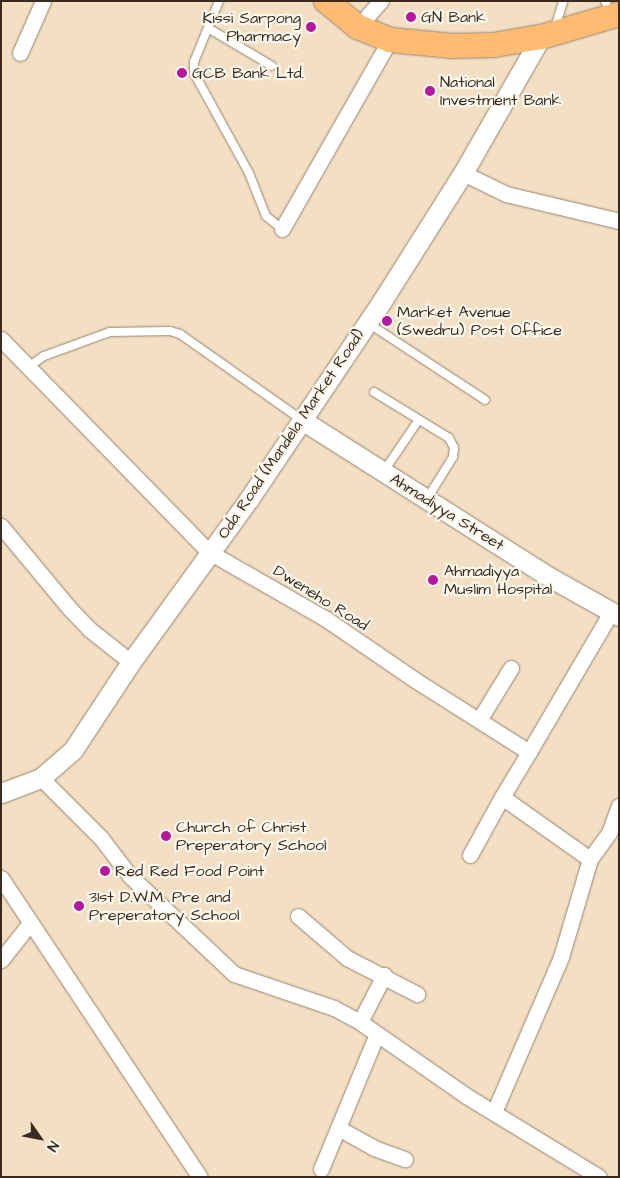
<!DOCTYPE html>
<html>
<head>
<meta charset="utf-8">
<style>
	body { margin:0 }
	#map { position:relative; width:620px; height:1178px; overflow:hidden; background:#f3e0c4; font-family:"Architects Daughter",sans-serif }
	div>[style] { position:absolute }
	.roads { filter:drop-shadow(0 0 1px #978571) drop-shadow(0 0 1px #978571) }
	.service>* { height:8px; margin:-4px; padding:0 4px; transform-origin:4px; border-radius:4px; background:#fff }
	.minor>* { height:15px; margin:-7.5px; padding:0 7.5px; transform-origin:7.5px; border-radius:7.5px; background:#fff }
	.tertiary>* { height:19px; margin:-9.5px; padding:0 9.5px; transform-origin:9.5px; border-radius:9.5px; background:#fff }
	.primary>* { height:24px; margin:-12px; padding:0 12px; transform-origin:12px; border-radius:12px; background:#febb71 }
	.dots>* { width:14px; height:14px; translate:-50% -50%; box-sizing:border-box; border:2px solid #fbf7ec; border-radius:50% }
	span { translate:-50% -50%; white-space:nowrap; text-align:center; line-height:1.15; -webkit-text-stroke:4.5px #fbf7ec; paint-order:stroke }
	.poi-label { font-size:16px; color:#3b2a1e }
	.left { translate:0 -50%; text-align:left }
	.right { translate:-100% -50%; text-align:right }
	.street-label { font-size:16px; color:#3b2a1e }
	.frame { position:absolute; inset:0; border:2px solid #3b2a1e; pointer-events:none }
	.north { position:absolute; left:15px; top:1113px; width:50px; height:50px; -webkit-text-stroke:4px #fbf7ec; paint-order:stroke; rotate:123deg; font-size:14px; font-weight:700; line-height:20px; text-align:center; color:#3b2a1e }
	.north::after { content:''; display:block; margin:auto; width:18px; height:22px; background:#3b2a1e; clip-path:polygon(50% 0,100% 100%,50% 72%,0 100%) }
</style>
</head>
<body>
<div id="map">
	<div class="roads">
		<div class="service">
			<div style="left:219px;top:1px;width:66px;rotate:112.3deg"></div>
			<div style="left:194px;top:62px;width:11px;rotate:90deg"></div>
			<div style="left:194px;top:73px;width:114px;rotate:61.2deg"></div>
			<div style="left:249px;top:173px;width:46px;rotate:68.4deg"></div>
			<div style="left:266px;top:216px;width:21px;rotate:39deg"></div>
			<div style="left:605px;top:1px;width:14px;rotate:65deg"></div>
			<div style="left:208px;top:28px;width:74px;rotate:30.7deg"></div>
			<div style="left:555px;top:28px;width:28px;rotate:-73deg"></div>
			<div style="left:368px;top:323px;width:140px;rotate:33.3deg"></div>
			<div style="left:30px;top:366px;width:17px;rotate:-36deg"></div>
			<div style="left:44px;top:356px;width:70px;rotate:-20deg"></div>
			<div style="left:110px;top:332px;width:60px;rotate:-1deg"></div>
			<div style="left:170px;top:331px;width:10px;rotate:17deg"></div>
			<div style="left:180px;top:334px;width:149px;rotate:35.2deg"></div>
			<div style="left:374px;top:392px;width:88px;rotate:31.5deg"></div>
			<div style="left:449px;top:438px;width:11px;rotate:63deg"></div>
			<div style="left:454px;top:448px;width:9px;rotate:96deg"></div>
			<div style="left:453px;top:457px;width:49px;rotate:121.8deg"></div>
			<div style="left:384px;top:471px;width:60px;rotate:-55.8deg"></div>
		</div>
		<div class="minor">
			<div style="left:358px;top:27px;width:35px;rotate:-49deg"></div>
			<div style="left:20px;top:53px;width:57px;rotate:-66.1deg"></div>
			<div style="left:463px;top:173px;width:48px;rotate:26deg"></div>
			<div style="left:506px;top:194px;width:116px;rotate:13.4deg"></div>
			<div style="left:282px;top:229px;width:218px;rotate:-60.3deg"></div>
			<div style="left:1px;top:339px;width:298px;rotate:45.7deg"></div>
			<div style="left:209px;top:552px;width:135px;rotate:29.8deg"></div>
			<div style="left:326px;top:619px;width:108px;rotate:34.4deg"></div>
			<div style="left:415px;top:680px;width:135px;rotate:32.3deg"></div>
			<div style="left:529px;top:752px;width:52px;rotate:121deg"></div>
			<div style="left:502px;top:797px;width:108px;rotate:35.2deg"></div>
			<div style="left:1px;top:526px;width:107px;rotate:50.3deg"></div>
			<div style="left:69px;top:608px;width:29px;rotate:46deg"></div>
			<div style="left:89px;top:629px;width:53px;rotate:38.2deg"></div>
			<div style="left:479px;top:720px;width:61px;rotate:-58.4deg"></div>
			<div style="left:529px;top:752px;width:162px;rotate:-59.6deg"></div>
			<div style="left:41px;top:778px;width:85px;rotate:45deg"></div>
			<div style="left:101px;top:838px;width:48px;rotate:52.7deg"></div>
			<div style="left:130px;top:876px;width:143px;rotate:43.3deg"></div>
			<div style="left:234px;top:974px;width:106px;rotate:18.8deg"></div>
			<div style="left:334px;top:1008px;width:30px;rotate:28deg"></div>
			<div style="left:360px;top:1022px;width:131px;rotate:34.8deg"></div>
			<div style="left:468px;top:1097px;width:153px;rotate:31.4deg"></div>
			<div style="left:470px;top:855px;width:66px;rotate:-61.1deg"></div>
			<div style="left:1px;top:878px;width:359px;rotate:56.4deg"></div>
			<div style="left:298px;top:916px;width:65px;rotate:40.6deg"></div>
			<div style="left:347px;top:958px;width:79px;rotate:27.2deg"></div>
			<div style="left:1px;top:960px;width:47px;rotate:-51.9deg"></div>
			<div style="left:360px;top:1022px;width:53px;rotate:-62.9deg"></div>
			<div style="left:494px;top:1112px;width:169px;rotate:-66.6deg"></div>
			<div style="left:561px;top:957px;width:102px;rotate:-73.5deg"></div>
			<div style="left:590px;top:859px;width:32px;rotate:-54deg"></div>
			<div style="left:609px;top:833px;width:29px;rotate:-70deg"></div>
			<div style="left:340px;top:1129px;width:39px;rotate:29deg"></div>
			<div style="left:374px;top:1148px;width:33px;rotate:20deg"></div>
			<div style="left:321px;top:1169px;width:146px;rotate:-67.5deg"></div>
		</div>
		<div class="tertiary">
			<div style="left:302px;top:420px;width:295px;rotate:32.4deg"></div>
			<div style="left:551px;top:578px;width:78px;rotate:29.2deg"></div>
			<div style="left:1px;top:793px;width:43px;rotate:-20.6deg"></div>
			<div style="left:41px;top:778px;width:43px;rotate:-41.2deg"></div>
			<div style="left:73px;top:750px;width:105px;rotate:-56.6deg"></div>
			<div style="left:131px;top:662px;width:201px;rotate:-54.1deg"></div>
			<div style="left:249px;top:499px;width:239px;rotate:-56.1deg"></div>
			<div style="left:382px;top:301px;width:151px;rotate:-57.7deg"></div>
			<div style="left:463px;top:173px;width:157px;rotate:-60.2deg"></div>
		</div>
		<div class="primary">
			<div style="left:326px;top:1px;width:41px;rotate:39.1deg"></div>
			<div style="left:358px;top:27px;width:35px;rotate:22deg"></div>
			<div style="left:390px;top:40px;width:63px;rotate:5.4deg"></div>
			<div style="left:453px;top:46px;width:41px;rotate:-1.4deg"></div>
			<div style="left:494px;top:45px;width:48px;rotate:-9.7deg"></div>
			<div style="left:541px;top:37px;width:81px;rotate:-16.4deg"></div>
		</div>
	</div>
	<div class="dots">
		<div style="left:411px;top:17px;background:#b5179e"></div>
		<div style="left:311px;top:27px;background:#b5179e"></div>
		<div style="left:182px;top:73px;background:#b5179e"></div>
		<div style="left:430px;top:91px;background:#b5179e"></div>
		<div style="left:387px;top:321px;background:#b5179e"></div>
		<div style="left:433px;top:580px;background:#b5179e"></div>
		<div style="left:166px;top:836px;background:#b5179e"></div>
		<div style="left:105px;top:871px;background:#b5179e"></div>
		<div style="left:79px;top:906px;background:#b5179e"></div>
	</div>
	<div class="poi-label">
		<span class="left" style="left:421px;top:17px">GN Bank</span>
		<span class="right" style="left:301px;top:27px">Kissi Sarpong<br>Pharmacy</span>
		<span class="left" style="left:192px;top:73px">GCB Bank Ltd.</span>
		<span class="left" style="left:440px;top:91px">National<br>Investment Bank</span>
		<span class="left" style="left:397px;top:321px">Market Avenue<br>(Swedru) Post Office</span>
		<span class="left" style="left:444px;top:580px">Ahmadiyya<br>Muslim Hospital</span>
		<span class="left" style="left:176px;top:836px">Church of Christ<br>Preperatory School</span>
		<span class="left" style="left:115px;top:871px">Red Red Food Point</span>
		<span class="left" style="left:89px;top:906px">31st D.W.M. Pre and<br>Preperatory School</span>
	</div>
	<div class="street-label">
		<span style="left:291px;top:434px;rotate:-56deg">Oda Road (Mandela Market Road)</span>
		<span style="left:447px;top:512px;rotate:32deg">Ahmadiyya Street</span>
		<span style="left:321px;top:598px;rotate:32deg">Dweneho Road</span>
	</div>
	<div class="frame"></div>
	<div class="north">N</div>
</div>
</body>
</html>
